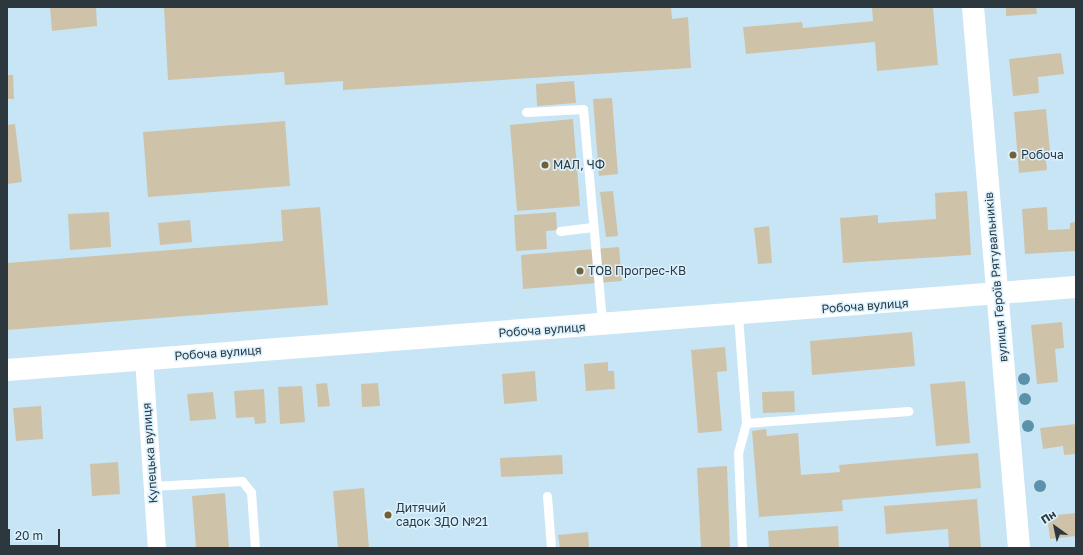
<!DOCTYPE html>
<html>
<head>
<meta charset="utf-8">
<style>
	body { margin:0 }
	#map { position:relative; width:1083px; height:555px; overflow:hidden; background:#c8e5f6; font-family:"Golos Text",sans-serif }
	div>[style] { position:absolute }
	.building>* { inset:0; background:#cec3a8 }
	.service>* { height:9px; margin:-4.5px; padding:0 4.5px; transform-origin:4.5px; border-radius:4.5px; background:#fff }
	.minor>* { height:18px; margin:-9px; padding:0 9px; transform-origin:9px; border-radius:9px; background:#fff }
	.tertiary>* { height:22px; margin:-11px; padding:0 11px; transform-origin:11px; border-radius:11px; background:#fff }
	.trees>* { width:12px; height:12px; margin:-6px; border-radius:50%; background:#5b91a9 }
	.dots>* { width:11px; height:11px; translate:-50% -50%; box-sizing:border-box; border:2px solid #daf1ff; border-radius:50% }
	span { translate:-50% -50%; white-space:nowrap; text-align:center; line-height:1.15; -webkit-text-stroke:3px #daf1ff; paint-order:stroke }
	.poi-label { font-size:12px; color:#2c383e }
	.left { translate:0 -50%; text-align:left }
	.street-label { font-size:12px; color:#2c383e }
	.frame { position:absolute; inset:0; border:8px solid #2c383e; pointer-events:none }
	.north { position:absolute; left:1035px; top:507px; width:40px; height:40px; -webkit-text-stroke:3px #daf1ff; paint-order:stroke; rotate:327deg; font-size:11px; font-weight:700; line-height:16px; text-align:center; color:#2c383e }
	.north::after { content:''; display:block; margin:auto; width:14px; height:18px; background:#2c383e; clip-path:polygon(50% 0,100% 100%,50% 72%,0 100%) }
	.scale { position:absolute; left:8px; top:529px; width:52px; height:18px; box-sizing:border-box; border:2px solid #2c383e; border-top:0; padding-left:5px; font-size:12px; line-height:14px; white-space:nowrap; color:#2c383e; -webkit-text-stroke:3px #daf1ff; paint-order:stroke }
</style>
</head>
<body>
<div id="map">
	<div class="building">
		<div style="clip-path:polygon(50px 7px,96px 7px,97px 26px,52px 31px)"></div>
		<div style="clip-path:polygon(164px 7px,671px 7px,672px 19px,688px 17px,691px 68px,343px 90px,343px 81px,285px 85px,284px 72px,168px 80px)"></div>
		<div style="clip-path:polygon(872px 7px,933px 7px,938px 65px,877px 71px,875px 42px,746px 54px,743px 27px,802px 22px,803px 28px,873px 21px)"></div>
		<div style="clip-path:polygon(1006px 7px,1036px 7px,1037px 14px,1006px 16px)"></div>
		<div style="clip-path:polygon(1061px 53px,1064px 74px,1038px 77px,1039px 93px,1013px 96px,1009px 59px)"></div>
		<div style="clip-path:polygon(7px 75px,13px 75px,14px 99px,7px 99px)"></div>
		<div style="clip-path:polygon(574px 81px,576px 103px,537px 106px,536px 84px)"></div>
		<div style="clip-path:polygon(612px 98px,618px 174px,599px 176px,593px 99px)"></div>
		<div style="clip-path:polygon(1046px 109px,1050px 151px,1045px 151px,1047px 170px,1019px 173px,1014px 112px)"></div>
		<div style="clip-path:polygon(573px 119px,580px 206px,517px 211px,510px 125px)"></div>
		<div style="clip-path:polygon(285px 121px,290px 186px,148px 197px,143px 132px)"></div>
		<div style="clip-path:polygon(15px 124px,22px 182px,7px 184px,7px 125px)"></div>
		<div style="clip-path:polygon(613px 191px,618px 236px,606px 237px,600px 192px)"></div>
		<div style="clip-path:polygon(967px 191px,971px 255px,843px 263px,840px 218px,878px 215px,878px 223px,936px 219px,935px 193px)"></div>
		<div style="clip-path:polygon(320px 207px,328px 305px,7px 330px,7px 263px,283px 241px,281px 210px)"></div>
		<div style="clip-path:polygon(1047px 207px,1048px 230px,1070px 229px,1070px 223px,1076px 222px,1076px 251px,1025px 254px,1022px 209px)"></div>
		<div style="clip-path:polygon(109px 212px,111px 247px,70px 250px,68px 214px)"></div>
		<div style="clip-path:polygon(556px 212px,557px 230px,546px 231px,547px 249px,516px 251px,514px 215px)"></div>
		<div style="clip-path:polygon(190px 220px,192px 242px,160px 245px,158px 223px)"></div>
		<div style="clip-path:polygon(769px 226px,772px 263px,758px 264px,754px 228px)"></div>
		<div style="clip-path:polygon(619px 247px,622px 281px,523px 289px,521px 255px)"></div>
		<div style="clip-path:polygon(1062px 322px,1064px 348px,1055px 349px,1058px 382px,1037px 384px,1031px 325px)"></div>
		<div style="clip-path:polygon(912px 332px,915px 366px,812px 375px,810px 341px)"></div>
		<div style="clip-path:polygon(725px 347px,727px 371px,717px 372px,722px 431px,698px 433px,691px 350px)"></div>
		<div style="clip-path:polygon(608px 362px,608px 371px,614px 371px,615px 389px,586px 391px,584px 364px)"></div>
		<div style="clip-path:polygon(535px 371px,537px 401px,504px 404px,502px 374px)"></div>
		<div style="clip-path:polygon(965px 381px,970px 443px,936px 446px,930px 384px)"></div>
		<div style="clip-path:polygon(327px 383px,330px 406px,318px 407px,316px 384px)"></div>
		<div style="clip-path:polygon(378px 383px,380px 406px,362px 407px,361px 384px)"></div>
		<div style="clip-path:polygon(302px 386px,305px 422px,280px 424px,278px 387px)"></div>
		<div style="clip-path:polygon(264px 389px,266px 423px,255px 424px,254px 417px,236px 418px,234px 391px)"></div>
		<div style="clip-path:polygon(794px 391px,795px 412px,763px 413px,762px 392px)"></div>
		<div style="clip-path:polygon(213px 392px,216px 419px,190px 421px,187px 394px)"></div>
		<div style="clip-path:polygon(41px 406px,43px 439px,16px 441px,13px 408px)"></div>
		<div style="clip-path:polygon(1076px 424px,1076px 454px,1064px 455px,1063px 446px,1043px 449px,1040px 428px)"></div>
		<div style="clip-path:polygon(766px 429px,767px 436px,798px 433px,801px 475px,840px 472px,839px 465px,978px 453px,981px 488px,842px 500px,843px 511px,759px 517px,752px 431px)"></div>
		<div style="clip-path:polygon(562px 455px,563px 474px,501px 477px,500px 458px)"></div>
		<div style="clip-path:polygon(118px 462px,120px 494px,92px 496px,90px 464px)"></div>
		<div style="clip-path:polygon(727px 466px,730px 548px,701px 548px,697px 468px)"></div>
		<div style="clip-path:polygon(364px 488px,369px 548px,338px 548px,333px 491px)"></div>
		<div style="clip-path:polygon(225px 493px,229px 548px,196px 548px,192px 496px)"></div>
		<div style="clip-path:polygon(977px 499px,981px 548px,949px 548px,948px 529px,886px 534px,884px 506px)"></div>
		<div style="clip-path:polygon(1076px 513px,1076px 536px,1050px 539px,1047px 516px)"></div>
		<div style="clip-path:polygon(838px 526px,839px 548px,769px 548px,768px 531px)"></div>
		<div style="clip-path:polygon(588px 532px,589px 548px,560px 548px,558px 535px)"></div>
	</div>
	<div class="service">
		<div style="left:526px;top:112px;width:57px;rotate:-3deg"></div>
		<div style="left:583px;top:109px;width:216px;rotate:84.9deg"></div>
		<div style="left:560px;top:231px;width:33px;rotate:-7deg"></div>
		<div style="left:738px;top:316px;width:107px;rotate:85.7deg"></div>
		<div style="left:746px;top:423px;width:30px;rotate:105deg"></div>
		<div style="left:738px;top:452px;width:96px;rotate:87.6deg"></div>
		<div style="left:746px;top:423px;width:163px;rotate:-4.2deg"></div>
		<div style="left:152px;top:486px;width:90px;rotate:-3.2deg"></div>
		<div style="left:242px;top:481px;width:14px;rotate:51deg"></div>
		<div style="left:251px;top:492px;width:56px;rotate:85.9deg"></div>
		<div style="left:547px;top:496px;width:52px;rotate:85.6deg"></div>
	</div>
	<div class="minor">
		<div style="left:144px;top:359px;width:189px;rotate:86.1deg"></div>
	</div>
	<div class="tertiary">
		<div style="left:973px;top:7px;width:543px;rotate:85.14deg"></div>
		<div style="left:7px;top:370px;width:1072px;rotate:-4.44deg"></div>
	</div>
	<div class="trees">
		<div style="left:1024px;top:379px"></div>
		<div style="left:1025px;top:399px"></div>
		<div style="left:1028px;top:426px"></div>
		<div style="left:1040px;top:486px"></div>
	</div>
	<div class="dots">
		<div style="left:1013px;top:155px;background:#756130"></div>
		<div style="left:545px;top:165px;background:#756130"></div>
		<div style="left:580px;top:271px;background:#756130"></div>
		<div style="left:388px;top:515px;background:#756130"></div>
	</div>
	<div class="poi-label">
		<span class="left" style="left:1021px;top:155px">Робоча</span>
		<span class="left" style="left:553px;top:165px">МАЛ, ЧФ</span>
		<span class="left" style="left:588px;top:271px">ТОВ Прогрес-КВ</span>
		<span class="left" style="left:396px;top:515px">Дитячий<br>садок ЗДО №21</span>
	</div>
	<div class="street-label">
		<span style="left:996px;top:277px;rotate:-95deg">вулиця Героїв Рятувальників</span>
		<span style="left:865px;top:306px;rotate:-4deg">Робоча вулиця</span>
		<span style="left:542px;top:330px;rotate:-4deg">Робоча вулиця</span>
		<span style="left:218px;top:353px;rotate:-4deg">Робоча вулиця</span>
		<span style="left:150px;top:453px;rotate:-94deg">Купецька вулиця</span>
	</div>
	<div class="frame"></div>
	<div class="north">Пн</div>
	<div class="scale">20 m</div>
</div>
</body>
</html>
